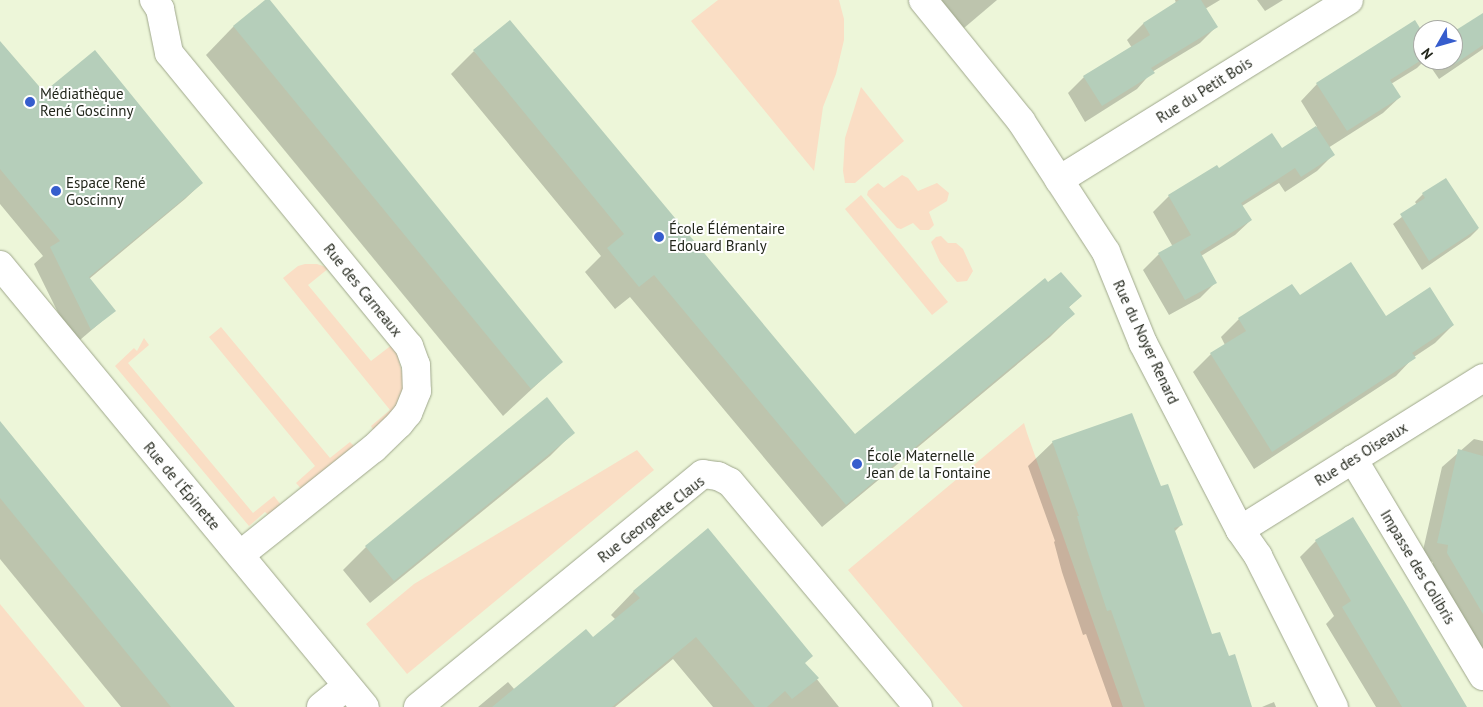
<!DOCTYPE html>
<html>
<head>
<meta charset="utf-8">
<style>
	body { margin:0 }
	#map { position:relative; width:1483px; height:707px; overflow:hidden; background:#edf6d9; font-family:"PT Sans",sans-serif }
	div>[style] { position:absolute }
	.green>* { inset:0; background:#fadec5 }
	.shadow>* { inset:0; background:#0003 }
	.building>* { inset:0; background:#b5ceba }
	.roads { filter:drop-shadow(0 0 1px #9fa78c) drop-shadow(0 0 1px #9fa78c) }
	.minor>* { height:28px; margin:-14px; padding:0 14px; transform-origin:14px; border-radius:14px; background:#fff }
	.dots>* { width:14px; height:14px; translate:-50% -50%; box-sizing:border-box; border:2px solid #fff; border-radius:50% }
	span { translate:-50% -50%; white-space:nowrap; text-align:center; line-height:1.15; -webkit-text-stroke:4px #fff; paint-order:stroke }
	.street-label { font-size:15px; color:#23271c }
	.poi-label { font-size:15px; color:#23271c }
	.left { translate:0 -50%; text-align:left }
	.north { position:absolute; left:1413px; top:20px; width:50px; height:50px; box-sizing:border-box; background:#fff; border:1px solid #a7a9a4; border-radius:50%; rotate:232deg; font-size:14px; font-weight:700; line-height:20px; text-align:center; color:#23271c }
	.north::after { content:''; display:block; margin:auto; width:18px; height:22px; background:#365dcd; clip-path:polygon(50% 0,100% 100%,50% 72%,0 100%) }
</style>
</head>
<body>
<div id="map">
	<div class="green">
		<div style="clip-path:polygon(718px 0,839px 0,844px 19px,844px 40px,836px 74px,823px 107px,814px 171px,691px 21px)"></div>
		<div style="clip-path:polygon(861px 87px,904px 141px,855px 183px,845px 183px,843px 171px,845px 138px)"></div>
		<div style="clip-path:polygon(902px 175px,908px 178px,918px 191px,937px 183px,949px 193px,947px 201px,929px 212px,934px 225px,929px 230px,920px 230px,913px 223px,901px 229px,897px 228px,867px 195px,868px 191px,878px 183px,884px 188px)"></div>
		<div style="clip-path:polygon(861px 195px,948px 302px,932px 315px,845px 209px)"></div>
		<div style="clip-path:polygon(941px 236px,948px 243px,956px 243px,963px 249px,973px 271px,967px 281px,957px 282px,940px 262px,931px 242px,936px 237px)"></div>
		<div style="clip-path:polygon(305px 264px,317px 264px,329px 268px,308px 285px,371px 361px,393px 344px,398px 356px,404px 382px,402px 399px,376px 435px,371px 426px,390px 410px,283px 278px,298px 266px)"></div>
		<div style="clip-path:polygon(221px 327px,330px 458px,350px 442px,357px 449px,305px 493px,296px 483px,315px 466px,209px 337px)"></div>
		<div style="clip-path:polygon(144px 338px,149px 345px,128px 363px,253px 513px,274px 496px,281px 505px,270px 516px,265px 512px,249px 526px,115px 366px,134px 348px,137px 351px)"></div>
		<div style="clip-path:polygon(1024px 423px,1027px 433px,1123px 707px,963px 707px,848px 570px)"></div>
		<div style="clip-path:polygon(637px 450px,654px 470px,407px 674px,366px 624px,414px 584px)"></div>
		<div style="clip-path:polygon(0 604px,85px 707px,0 707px)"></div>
	</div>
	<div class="shadow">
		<div style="clip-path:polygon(267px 0,561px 362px,503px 416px,206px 55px,233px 27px)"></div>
		<div style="clip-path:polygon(941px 0,997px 0,964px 28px)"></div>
		<div style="clip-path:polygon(1175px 0,1220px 0,1205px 9px,1216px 27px,1200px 43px,1152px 72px,1137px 89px,1085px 122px,1068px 93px,1084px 77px,1132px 48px,1127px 40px,1143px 24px,1176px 3px)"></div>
		<div style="clip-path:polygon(1257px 0,1283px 0,1265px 11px)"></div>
		<div style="clip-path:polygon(1483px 15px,1483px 49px,1439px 79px,1426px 60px,1453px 60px,1453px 34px)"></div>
		<div style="clip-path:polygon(1423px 36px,1423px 60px,1425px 60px,1417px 68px,1391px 84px,1400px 97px,1383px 113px,1328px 148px,1333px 155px,1317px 171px,1285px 192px,1279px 183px,1242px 206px,1251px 220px,1235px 235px,1201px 256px,1216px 282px,1200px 298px,1169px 315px,1143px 270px,1159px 254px,1173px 247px,1153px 212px,1169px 196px,1218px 169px,1282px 150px,1317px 127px,1301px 101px,1317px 84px)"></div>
		<div style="clip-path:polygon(474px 51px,855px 436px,1081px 296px,1068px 308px,1073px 314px,1050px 337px,822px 527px,630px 297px,615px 309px,585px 272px,601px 256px,451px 74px)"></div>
		<div style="clip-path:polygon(0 110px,202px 183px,185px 199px,89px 279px,114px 311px,74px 345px,34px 264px,43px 256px,0 204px)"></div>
		<div style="clip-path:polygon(1445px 180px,1478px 229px,1470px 237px,1422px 270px,1393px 224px,1417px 205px,1415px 202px,1423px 194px)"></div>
		<div style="clip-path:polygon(1299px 297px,1385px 317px,1453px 325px,1435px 343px,1414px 357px,1396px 376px,1254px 469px,1193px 372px,1211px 354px,1225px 345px,1221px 337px,1239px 319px)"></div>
		<div style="clip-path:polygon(0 423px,233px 707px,121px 707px,0 559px)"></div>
		<div style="clip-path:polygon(573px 433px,550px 456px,370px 603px,343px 570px,366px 547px)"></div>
		<div style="clip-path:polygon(1474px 439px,1483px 441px,1483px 657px,1431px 570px,1433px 562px,1421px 559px,1442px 467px)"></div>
		<div style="clip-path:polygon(1053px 442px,1160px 487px,1181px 525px,1174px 532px,1211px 636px,1251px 707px,1112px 707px,1086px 634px,1083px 635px,1062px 572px,1054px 542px,1055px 541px,1028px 466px)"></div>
		<div style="clip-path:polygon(1316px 541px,1466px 707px,1376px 707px,1326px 624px,1334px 616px,1300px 557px)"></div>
		<div style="clip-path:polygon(634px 591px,804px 663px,839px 707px,713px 707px,673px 659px,615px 707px,478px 707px,508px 682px,515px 690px,593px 639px,616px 620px,611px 615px)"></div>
		<div style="clip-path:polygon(1274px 702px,1276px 707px,1262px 707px)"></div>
	</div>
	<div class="building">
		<div style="clip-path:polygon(265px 0,270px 0,563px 362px,531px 389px,233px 26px)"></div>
		<div style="clip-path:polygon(1179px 0,1201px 0,1218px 27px,1151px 68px,1155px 73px,1102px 106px,1083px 76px,1150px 35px,1143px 23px)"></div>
		<div style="clip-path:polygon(1483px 13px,1483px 45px,1455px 64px,1453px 60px,1453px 32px)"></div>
		<div style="clip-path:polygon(510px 20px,855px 434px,1045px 278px,1048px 282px,1061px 272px,1082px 296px,1069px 307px,1075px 314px,846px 505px,654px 275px,639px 287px,607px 248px,624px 234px,473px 50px)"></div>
		<div style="clip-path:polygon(1415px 20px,1423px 33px,1423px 59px,1390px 80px,1401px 97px,1347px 131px,1316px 83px)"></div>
		<div style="clip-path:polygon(0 41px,44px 92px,95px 50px,203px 183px,89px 277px,116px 311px,91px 330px,50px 247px,60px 241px,0 169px)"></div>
		<div style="clip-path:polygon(1316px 126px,1335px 155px,1301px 177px,1295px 168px,1241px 203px,1252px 220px,1200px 252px,1217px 283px,1185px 300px,1158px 253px,1191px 235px,1168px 195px,1217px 165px,1219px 168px,1272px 133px,1282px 148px)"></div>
		<div style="clip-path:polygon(1446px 178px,1479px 228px,1429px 261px,1400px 214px,1425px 198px,1422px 193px)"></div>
		<div style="clip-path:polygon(1351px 262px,1386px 316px,1430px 287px,1454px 325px,1412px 353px,1416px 358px,1272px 452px,1210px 353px,1246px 331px,1238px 318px,1292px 284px,1300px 295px)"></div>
		<div style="clip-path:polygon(547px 397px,575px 433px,394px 581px,365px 546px)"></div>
		<div style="clip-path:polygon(1132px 413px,1161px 486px,1168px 484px,1183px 525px,1174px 528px,1212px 634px,1220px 632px,1229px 656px,1235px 654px,1252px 707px,1145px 707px,1111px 610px,1107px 611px,1086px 547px,1077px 516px,1079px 516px,1052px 441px)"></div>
		<div style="clip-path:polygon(0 421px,105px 550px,235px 707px,171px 707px,0 498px)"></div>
		<div style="clip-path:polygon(1458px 449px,1483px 456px,1483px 614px,1447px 553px,1448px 545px,1437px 543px)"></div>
		<div style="clip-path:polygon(1353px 517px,1406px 604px,1467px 707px,1402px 707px,1342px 607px,1351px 601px,1315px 540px)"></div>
		<div style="clip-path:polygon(708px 528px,813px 656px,805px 663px,819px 678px,792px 699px,785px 691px,767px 707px,755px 707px,696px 637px,612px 707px,492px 707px,586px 629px,593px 637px,640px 598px,633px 591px)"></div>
	</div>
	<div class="roads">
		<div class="minor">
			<div style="left:154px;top:0;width:11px;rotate:56deg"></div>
			<div style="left:160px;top:9px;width:45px;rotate:78.4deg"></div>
			<div style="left:169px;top:53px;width:379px;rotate:50.7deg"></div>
			<div style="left:409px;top:346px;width:20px;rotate:70deg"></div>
			<div style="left:416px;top:365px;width:26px;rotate:88deg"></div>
			<div style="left:417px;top:391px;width:24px;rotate:112deg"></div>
			<div style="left:408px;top:413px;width:14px;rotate:129deg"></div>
			<div style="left:399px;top:424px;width:35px;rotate:136deg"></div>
			<div style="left:374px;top:448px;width:171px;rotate:141.4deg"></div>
			<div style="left:923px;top:0;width:156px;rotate:51deg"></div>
			<div style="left:1021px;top:121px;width:156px;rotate:57deg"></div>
			<div style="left:1106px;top:252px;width:98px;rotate:67.9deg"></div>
			<div style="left:1143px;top:343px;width:211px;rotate:62.6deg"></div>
			<div style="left:1240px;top:530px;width:32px;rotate:55deg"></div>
			<div style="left:1258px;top:556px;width:169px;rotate:63.3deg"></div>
			<div style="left:1059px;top:180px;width:341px;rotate:-31.8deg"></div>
			<div style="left:0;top:265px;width:573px;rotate:50.45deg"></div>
			<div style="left:1353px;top:459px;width:253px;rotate:59.1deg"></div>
			<div style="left:1240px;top:530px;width:287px;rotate:-32deg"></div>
			<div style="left:321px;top:707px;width:33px;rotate:-39deg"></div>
			<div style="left:418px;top:707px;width:368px;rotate:-39.3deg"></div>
			<div style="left:703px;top:474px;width:15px;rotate:8deg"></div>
			<div style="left:718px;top:476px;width:13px;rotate:27deg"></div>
			<div style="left:730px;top:482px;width:293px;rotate:50.1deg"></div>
		</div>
	</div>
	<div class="dots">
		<div style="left:30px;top:102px;background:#365dcd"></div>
		<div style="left:56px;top:191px;background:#365dcd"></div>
		<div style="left:659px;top:237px;background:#365dcd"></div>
		<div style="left:857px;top:464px;background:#365dcd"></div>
	</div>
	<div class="street-label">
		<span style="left:1204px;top:90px;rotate:-32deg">Rue du Petit Bois</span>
		<span style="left:363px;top:290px;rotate:51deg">Rue des Carneaux</span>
		<span style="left:1146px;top:342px;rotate:65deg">Rue du Noyer Renard</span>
		<span style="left:1361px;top:454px;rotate:-32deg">Rue des Oiseaux</span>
		<span style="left:182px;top:486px;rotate:50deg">Rue de l'Épinette</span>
		<span style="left:651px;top:519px;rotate:-38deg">Rue Georgette Claus</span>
		<span style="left:1418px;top:567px;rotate:59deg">Impasse des Colibris</span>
	</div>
	<div class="poi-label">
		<span class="left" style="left:40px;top:102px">Médiathèque<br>René Goscinny</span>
		<span class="left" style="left:66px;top:191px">Espace René<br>Goscinny</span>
		<span class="left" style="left:669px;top:237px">École Élémentaire<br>Edouard Branly</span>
		<span class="left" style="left:867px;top:464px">École Maternelle<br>Jean de la Fontaine</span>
	</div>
	<div class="north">N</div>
</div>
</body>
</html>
